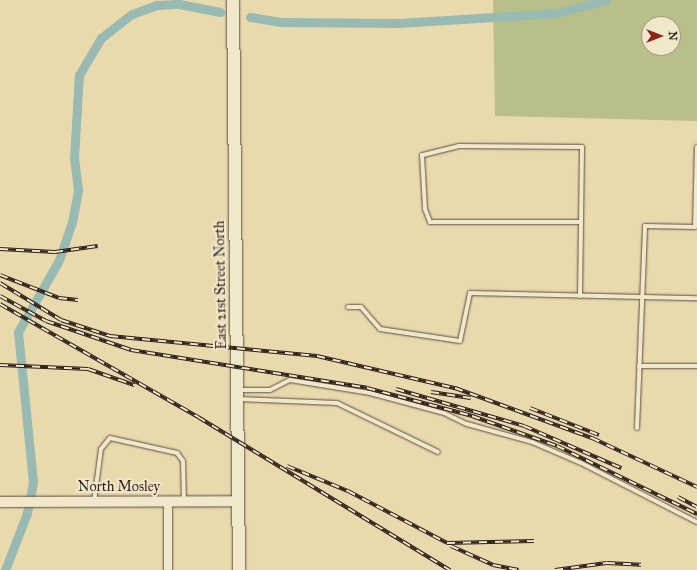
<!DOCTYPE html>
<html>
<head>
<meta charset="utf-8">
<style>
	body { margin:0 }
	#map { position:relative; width:697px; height:570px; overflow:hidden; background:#e9daae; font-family:"IM FELL Great Primer",serif }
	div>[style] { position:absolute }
	.green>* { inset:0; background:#b8bf89 }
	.canal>* { height:9px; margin:-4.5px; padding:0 4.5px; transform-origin:4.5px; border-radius:4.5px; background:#99b9b3 }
	.roads { filter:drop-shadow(0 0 1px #5c4e3e) drop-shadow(0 0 1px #5c4e3e) }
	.service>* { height:4px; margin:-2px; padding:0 2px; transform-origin:2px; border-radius:2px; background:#f1e7ca }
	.minor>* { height:8px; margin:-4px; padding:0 4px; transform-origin:4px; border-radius:4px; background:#f1e7ca }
	.tertiary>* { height:10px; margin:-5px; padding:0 5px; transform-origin:5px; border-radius:5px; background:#f1e7ca }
	.secondary>* { height:12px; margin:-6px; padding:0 6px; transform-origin:6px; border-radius:6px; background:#f1e7ca }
	.rail>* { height:4px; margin-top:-2px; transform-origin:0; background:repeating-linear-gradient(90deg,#f1e7ca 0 8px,#2d1f19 0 16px); box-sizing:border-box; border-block:1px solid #2d1f19 }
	span { translate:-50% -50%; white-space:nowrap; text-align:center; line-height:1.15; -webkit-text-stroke:4px #f1e7ca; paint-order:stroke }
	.street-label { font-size:14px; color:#2d1f19 }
	.north { position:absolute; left:641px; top:16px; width:40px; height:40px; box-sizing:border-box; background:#f1e7ca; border:1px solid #a39783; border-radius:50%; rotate:90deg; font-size:11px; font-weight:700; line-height:16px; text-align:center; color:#2d1f19 }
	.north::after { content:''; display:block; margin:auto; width:14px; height:18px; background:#8f2418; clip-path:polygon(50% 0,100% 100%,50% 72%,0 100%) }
</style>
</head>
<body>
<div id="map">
	<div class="green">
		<div style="clip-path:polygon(evenodd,493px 0,697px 0,697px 121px,495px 116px,493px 0,649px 24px,673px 24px,673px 48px,649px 48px,649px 24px)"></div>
	</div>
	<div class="canal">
		<div style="left:250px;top:17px;width:30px;rotate:9deg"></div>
		<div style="left:280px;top:22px;width:119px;rotate:0.5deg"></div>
		<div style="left:399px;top:23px;width:157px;rotate:-3.6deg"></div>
		<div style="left:556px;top:13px;width:52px;rotate:-14.6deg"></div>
		<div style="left:5px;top:570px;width:61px;rotate:-68.9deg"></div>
		<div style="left:27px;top:513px;width:32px;rotate:-79deg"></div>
		<div style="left:33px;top:482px;width:151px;rotate:-95.7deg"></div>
		<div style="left:18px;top:332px;width:83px;rotate:-60.3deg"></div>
		<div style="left:59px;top:260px;width:40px;rotate:-71.1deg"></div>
		<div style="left:72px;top:222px;width:33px;rotate:-79deg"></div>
		<div style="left:78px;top:190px;width:32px;rotate:-97deg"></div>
		<div style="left:74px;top:158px;width:83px;rotate:-86.6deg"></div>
		<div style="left:79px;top:75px;width:43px;rotate:-59.3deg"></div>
		<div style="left:101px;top:38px;width:39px;rotate:-38deg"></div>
		<div style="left:132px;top:14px;width:27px;rotate:-20deg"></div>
		<div style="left:157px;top:5px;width:22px;rotate:-3deg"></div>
		<div style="left:179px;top:4px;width:42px;rotate:11deg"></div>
	</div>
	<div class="roads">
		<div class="service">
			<div style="left:580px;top:296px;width:74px;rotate:-89.2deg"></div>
			<div style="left:581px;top:222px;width:75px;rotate:-89.2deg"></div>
			<div style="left:582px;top:147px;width:123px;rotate:-179.5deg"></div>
			<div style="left:459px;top:146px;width:38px;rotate:166deg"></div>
			<div style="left:422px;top:155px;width:54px;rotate:86.8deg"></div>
			<div style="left:425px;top:209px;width:14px;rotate:69deg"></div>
			<div style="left:430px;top:222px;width:151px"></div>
			<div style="left:348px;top:307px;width:13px"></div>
			<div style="left:361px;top:307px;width:29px;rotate:49deg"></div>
			<div style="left:380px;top:329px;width:81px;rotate:8.5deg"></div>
			<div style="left:460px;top:341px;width:49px;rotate:-78.2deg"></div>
			<div style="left:470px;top:293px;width:227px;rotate:1.3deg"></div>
			<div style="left:639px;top:366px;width:58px"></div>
			<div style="left:239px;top:390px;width:31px"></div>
			<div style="left:270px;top:390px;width:22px;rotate:-27deg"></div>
			<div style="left:290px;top:380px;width:81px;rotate:9.2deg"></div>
			<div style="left:370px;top:393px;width:77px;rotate:15.1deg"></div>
			<div style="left:444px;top:413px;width:25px;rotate:26deg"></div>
			<div style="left:467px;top:424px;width:67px;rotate:15.5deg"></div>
			<div style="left:532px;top:442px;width:53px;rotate:23.2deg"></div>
			<div style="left:581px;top:463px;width:130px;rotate:27deg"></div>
			<div style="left:238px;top:399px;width:99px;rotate:2.3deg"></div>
			<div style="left:337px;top:403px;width:112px;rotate:25.9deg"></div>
			<div style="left:637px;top:428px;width:202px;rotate:-87.7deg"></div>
			<div style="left:645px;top:226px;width:50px;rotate:1.1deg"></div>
			<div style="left:695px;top:227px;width:80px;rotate:-88.6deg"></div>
			<div style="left:94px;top:502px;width:53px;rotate:-82.5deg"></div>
			<div style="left:101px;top:449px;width:14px;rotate:-51deg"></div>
			<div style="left:110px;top:438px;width:69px;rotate:12.6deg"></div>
			<div style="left:177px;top:453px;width:10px;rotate:53deg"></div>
			<div style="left:183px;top:461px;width:40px;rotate:88.6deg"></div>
		</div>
		<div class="minor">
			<div style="left:168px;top:501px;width:69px;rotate:90deg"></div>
		</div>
		<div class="tertiary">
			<div style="left:0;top:502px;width:238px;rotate:-0.2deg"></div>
		</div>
		<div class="secondary">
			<div style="left:233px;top:0;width:570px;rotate:89.4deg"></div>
		</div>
	</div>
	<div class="rail">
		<div style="left:0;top:249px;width:55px;rotate:3.1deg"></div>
		<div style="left:55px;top:252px;width:43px;rotate:-7.9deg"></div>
		<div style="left:0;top:275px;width:63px;rotate:21.3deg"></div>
		<div style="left:59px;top:298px;width:19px;rotate:6deg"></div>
		<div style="left:0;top:283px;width:71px;rotate:31.2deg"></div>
		<div style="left:61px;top:320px;width:52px;rotate:18.1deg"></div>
		<div style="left:110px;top:336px;width:208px;rotate:5.5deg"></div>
		<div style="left:317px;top:356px;width:142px;rotate:13.1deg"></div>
		<div style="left:455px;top:388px;width:146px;rotate:20.1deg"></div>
		<div style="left:592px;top:438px;width:116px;rotate:25deg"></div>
		<div style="left:0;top:296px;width:52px;rotate:28.5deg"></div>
		<div style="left:46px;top:321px;width:90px;rotate:18.8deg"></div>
		<div style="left:131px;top:350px;width:239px;rotate:9.1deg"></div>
		<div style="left:367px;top:388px;width:109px;rotate:14.9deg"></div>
		<div style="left:472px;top:416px;width:90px;rotate:19.4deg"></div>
		<div style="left:557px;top:446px;width:156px;rotate:25.9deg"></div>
		<div style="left:0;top:304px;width:228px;rotate:29.7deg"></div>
		<div style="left:198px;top:417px;width:295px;rotate:31.3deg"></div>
		<div style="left:0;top:365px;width:88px;rotate:2.6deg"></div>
		<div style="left:88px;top:369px;width:49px;rotate:19.2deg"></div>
		<div style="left:396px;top:389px;width:133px;rotate:16.1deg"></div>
		<div style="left:524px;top:426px;width:106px;rotate:23.4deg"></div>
		<div style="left:431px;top:392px;width:40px;rotate:8.5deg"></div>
		<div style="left:530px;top:408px;width:74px;rotate:21.4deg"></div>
		<div style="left:287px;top:466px;width:66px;rotate:22.3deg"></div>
		<div style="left:348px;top:491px;width:112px;rotate:27.7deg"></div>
		<div style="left:447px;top:543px;width:87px;rotate:-1.3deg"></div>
		<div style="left:678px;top:497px;width:21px;rotate:28deg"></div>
		<div style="left:451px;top:546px;width:46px;rotate:24.3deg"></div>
		<div style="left:493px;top:565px;width:26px;rotate:11deg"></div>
		<div style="left:555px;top:570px;width:52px;rotate:-7.7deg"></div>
		<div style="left:607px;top:563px;width:34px;rotate:3deg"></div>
	</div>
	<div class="street-label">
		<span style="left:221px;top:285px;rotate:-91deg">East 21st Street North</span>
		<span style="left:119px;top:487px">North Mosley</span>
	</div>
	<div class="north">N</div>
</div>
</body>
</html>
